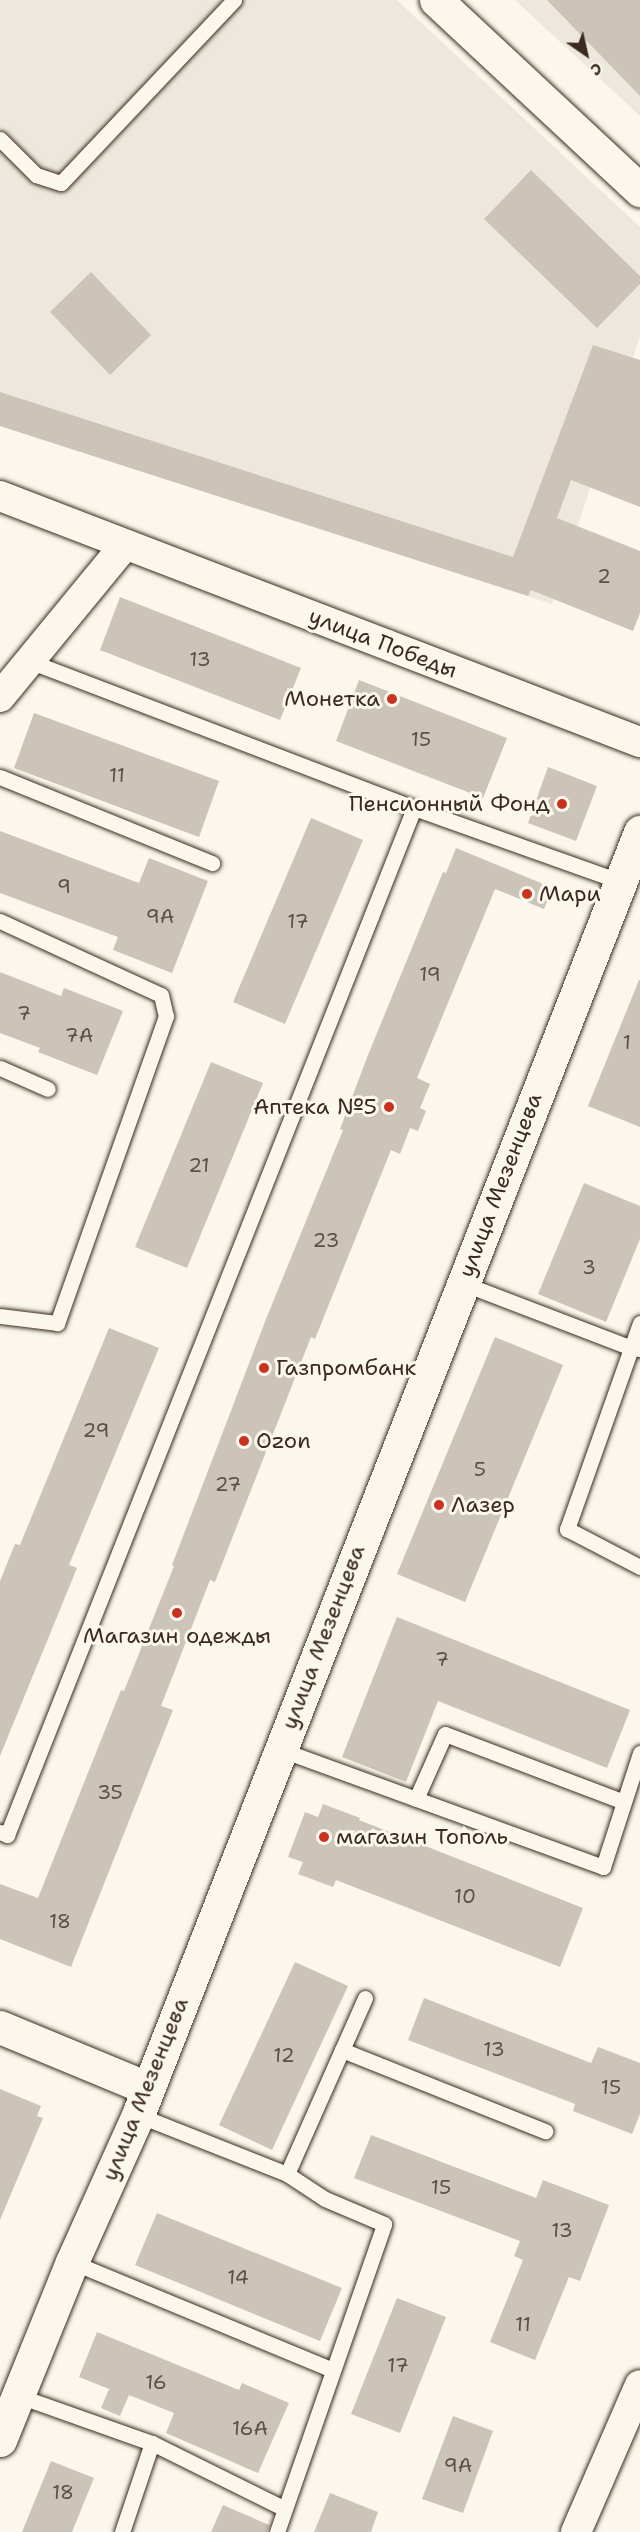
<!DOCTYPE html>
<html>
<head>
<meta charset="utf-8">
<style>
	body { margin:0 }
	#map { position:relative; width:640px; height:2532px; overflow:hidden; background:#fbf7ec; font-family:"Shantell Sans",sans-serif }
	div>[style] { position:absolute }
	.built>* { inset:0; background:#ede8dd }
	.building>* { inset:0; background:#ccc4b9 }
	.roads { filter:drop-shadow(0 0 2px #3b2a1e) drop-shadow(0 0 2px #3b2a1e) }
	.lane>* { height:15px; margin:-7.5px; padding:0 7.5px; transform-origin:7.5px; border-radius:7.5px; background:#fbf7ec }
	.street>* { height:30px; margin:-15px; padding:0 15px; transform-origin:15px; border-radius:15px; background:#fbf7ec }
	.secondary>* { height:33px; margin:-16.5px; padding:0 16.5px; transform-origin:16.5px; border-radius:16.5px; background:#fbf7ec }
	.dots>* { width:16px; height:16px; translate:-50% -50%; box-sizing:border-box; border:3px solid #fbf7ec; border-radius:50% }
	span { translate:-50% -50%; white-space:nowrap; text-align:center; line-height:1.15; -webkit-text-stroke:6px #fbf7ec; paint-order:stroke }
	.number-label { font-size:20px; color:#5f5045 }
	.number-label span { -webkit-text-stroke-width:0 }
	.street-label { font-size:22px; color:#3b2a1e }
	.poi-label { font-size:22px; color:#3b2a1e }
	.right { translate:-100% -50%; text-align:right }
	.left { translate:0 -50%; text-align:left }
	.north { position:absolute; left:556px; top:24px; width:60px; height:60px; -webkit-text-stroke:4px #fbf7ec; paint-order:stroke; rotate:146deg; font-size:16px; font-weight:700; line-height:24px; text-align:center; color:#3b2a1e }
	.north::after { content:''; display:block; margin:auto; width:21px; height:27px; background:#3b2a1e; clip-path:polygon(50% 0,100% 100%,50% 72%,0 100%) }
</style>
</head>
<body>
<div id="map">
	<div class="built">
		<div style="clip-path:polygon(0 0,397px 0,640px 227px,640px 336px,552px 604px,0 426px)"></div>
		<div style="clip-path:polygon(515px 0,640px 0,640px 116px)"></div>
	</div>
	<div class="building">
		<div style="clip-path:polygon(547px 0,640px 0,640px 96px)"></div>
		<div style="clip-path:polygon(531px 170px,640px 276px,640px 284px,597px 328px,484px 219px)"></div>
		<div style="clip-path:polygon(91px 272px,151px 335px,110px 375px,50px 312px)"></div>
		<div style="clip-path:polygon(593px 345px,640px 360px,640px 507px,571px 480px,557px 518px,640px 551px,640px 613px,633px 631px,531px 590px,528px 596px,0 426px,0 392px,513px 557px)"></div>
		<div style="clip-path:polygon(120px 597px,301px 668px,280px 720px,100px 650px)"></div>
		<div style="clip-path:polygon(359px 680px,507px 738px,483px 798px,336px 741px)"></div>
		<div style="clip-path:polygon(34px 713px,219px 781px,199px 837px,14px 768px)"></div>
		<div style="clip-path:polygon(548px 767px,597px 786px,576px 841px,528px 823px)"></div>
		<div style="clip-path:polygon(311px 818px,363px 840px,285px 1024px,233px 1002px)"></div>
		<div style="clip-path:polygon(0 831px,139px 883px,149px 858px,208px 881px,172px 973px,113px 950px,118px 937px,0 893px)"></div>
		<div style="clip-path:polygon(456px 848px,553px 888px,544px 909px,495px 889px,417px 1078px,430px 1084px,420px 1108px,426px 1111px,418px 1131px,410px 1128px,400px 1154px,391px 1150px,315px 1339px,311px 1337px,215px 1582px,210px 1580px,161px 1706px,173px 1710px,71px 1967px,0 1939px,0 1884px,38px 1898px,121px 1690px,124px 1691px,174px 1566px,172px 1565px,266px 1319px,343px 1130px,340px 1129px,368px 1055px,443px 872px,446px 873px)"></div>
		<div style="clip-path:polygon(0 972px,61px 996px,64px 988px,123px 1011px,97px 1075px,38px 1052px,40px 1048px,0 1033px)"></div>
		<div style="clip-path:polygon(639px 980px,640px 980px,640px 1127px,588px 1106px)"></div>
		<div style="clip-path:polygon(211px 1062px,263px 1083px,187px 1268px,135px 1247px)"></div>
		<div style="clip-path:polygon(584px 1183px,640px 1206px,640px 1239px,606px 1322px,538px 1294px)"></div>
		<div style="clip-path:polygon(109px 1328px,159px 1348px,69px 1565px,77px 1568px,0 1756px,0 1581px,15px 1544px,20px 1545px)"></div>
		<div style="clip-path:polygon(495px 1337px,563px 1365px,465px 1602px,397px 1574px)"></div>
		<div style="clip-path:polygon(397px 1617px,630px 1710px,607px 1768px,438px 1701px,406px 1782px,342px 1757px)"></div>
		<div style="clip-path:polygon(323px 1804px,360px 1818px,359px 1820px,583px 1908px,560px 1967px,336px 1880px,333px 1887px,298px 1874px,303px 1862px,288px 1857px,305px 1812px,318px 1817px)"></div>
		<div style="clip-path:polygon(295px 1962px,348px 1986px,272px 2150px,219px 2125px)"></div>
		<div style="clip-path:polygon(424px 1998px,591px 2063px,598px 2047px,640px 2063px,640px 2114px,632px 2134px,573px 2111px,575px 2104px,408px 2040px)"></div>
		<div style="clip-path:polygon(0 2089px,41px 2106px,37px 2116px,43px 2118px,0 2220px)"></div>
		<div style="clip-path:polygon(371px 2135px,536px 2198px,543px 2180px,609px 2205px,580px 2281px,569px 2277px,535px 2360px,490px 2342px,523px 2260px,514px 2256px,520px 2241px,354px 2178px)"></div>
		<div style="clip-path:polygon(157px 2213px,342px 2288px,320px 2341px,135px 2265px)"></div>
		<div style="clip-path:polygon(397px 2298px,446px 2317px,400px 2433px,351px 2414px)"></div>
		<div style="clip-path:polygon(97px 2332px,239px 2390px,242px 2383px,289px 2403px,258px 2473px,166px 2433px,174px 2413px,129px 2395px,120px 2416px,101px 2408px,109px 2389px,79px 2377px)"></div>
		<div style="clip-path:polygon(453px 2416px,493px 2431px,463px 2513px,422px 2499px)"></div>
		<div style="clip-path:polygon(51px 2461px,94px 2478px,72px 2532px,22px 2532px)"></div>
		<div style="clip-path:polygon(330px 2493px,378px 2512px,371px 2532px,314px 2532px)"></div>
		<div style="clip-path:polygon(223px 2505px,269px 2525px,267px 2532px,211px 2532px)"></div>
	</div>
	<div class="roads">
		<div class="lane">
			<div style="left:0;top:139px;width:51px;rotate:45deg"></div>
			<div style="left:36px;top:175px;width:26px;rotate:18deg"></div>
			<div style="left:61px;top:183px;width:252px;rotate:-46.6deg"></div>
			<div style="left:29px;top:661px;width:412px;rotate:20.9deg"></div>
			<div style="left:414px;top:808px;width:218px;rotate:19.6deg"></div>
			<div style="left:0;top:777px;width:229px;rotate:22.1deg"></div>
			<div style="left:0;top:921px;width:177px;rotate:24.7deg"></div>
			<div style="left:161px;top:995px;width:22px;rotate:77deg"></div>
			<div style="left:166px;top:1016px;width:326px;rotate:109.5deg"></div>
			<div style="left:57px;top:1323px;width:57px;rotate:-173deg"></div>
			<div style="left:0;top:1068px;width:52px;rotate:23.6deg"></div>
			<div style="left:462px;top:1283px;width:181px;rotate:21deg"></div>
			<div style="left:631px;top:1348px;width:9px;rotate:6deg"></div>
			<div style="left:640px;top:1323px;width:219px;rotate:109.5deg"></div>
			<div style="left:567px;top:1529px;width:82px;rotate:27.5deg"></div>
			<div style="left:279px;top:1749px;width:345px;rotate:20deg"></div>
			<div style="left:603px;top:1867px;width:120px;rotate:-72deg"></div>
			<div style="left:416px;top:1799px;width:71px;rotate:-66deg"></div>
			<div style="left:445px;top:1734px;width:191px;rotate:20.8deg"></div>
			<div style="left:0;top:1832px;width:8px;rotate:23deg"></div>
			<div style="left:7px;top:1835px;width:1105px;rotate:-68.38deg"></div>
			<div style="left:365px;top:1998px;width:57px;rotate:113.9deg"></div>
			<div style="left:342px;top:2050px;width:219px;rotate:21.8deg"></div>
			<div style="left:138px;top:2115px;width:160px;rotate:21.6deg"></div>
			<div style="left:287px;top:2174px;width:136px;rotate:-66.1deg"></div>
			<div style="left:72px;top:2262px;width:282px;rotate:22.5deg"></div>
			<div style="left:19px;top:2396px;width:141px;rotate:19.5deg"></div>
			<div style="left:152px;top:2443px;width:148px;rotate:26.4deg"></div>
			<div style="left:122px;top:2532px;width:94px;rotate:-71.4deg"></div>
			<div style="left:277px;top:2532px;width:326px;rotate:-70.8deg"></div>
			<div style="left:384px;top:2224px;width:64px;rotate:-157deg"></div>
			<div style="left:325px;top:2199px;width:45px;rotate:-146.7deg"></div>
		</div>
		<div class="street">
			<div style="left:0;top:496px;width:686px;rotate:21.03deg"></div>
			<div style="left:0;top:697px;width:197px;rotate:-50.6deg"></div>
			<div style="left:576px;top:2532px;width:160px;rotate:-66.5deg"></div>
		</div>
		<div class="secondary">
			<div style="left:436px;top:0;width:279px;rotate:43deg"></div>
			<div style="left:0;top:2027px;width:159px;rotate:22.5deg"></div>
			<div style="left:0;top:2440px;width:192px;rotate:-68deg"></div>
			<div style="left:72px;top:2262px;width:161px;rotate:-65.8deg"></div>
			<div style="left:138px;top:2115px;width:1378px;rotate:-68.63deg"></div>
		</div>
	</div>
	<div class="dots">
		<div style="left:392px;top:699px;background:#c8321e"></div>
		<div style="left:562px;top:804px;background:#c8321e"></div>
		<div style="left:527px;top:894px;background:#c8321e"></div>
		<div style="left:389px;top:1107px;background:#c8321e"></div>
		<div style="left:264px;top:1368px;background:#c8321e"></div>
		<div style="left:244px;top:1441px;background:#c8321e"></div>
		<div style="left:439px;top:1505px;background:#c8321e"></div>
		<div style="left:177px;top:1613px;background:#c8321e"></div>
		<div style="left:324px;top:1837px;background:#c8321e"></div>
	</div>
	<div class="number-label">
		<span style="left:604px;top:576px">2</span>
		<span style="left:200px;top:659px">13</span>
		<span style="left:421px;top:739px">15</span>
		<span style="left:117px;top:775px">11</span>
		<span style="left:64px;top:886px">9</span>
		<span style="left:160px;top:916px">9А</span>
		<span style="left:298px;top:921px">17</span>
		<span style="left:430px;top:974px">19</span>
		<span style="left:24px;top:1013px">7</span>
		<span style="left:79px;top:1035px">7А</span>
		<span style="left:627px;top:1042px">1</span>
		<span style="left:199px;top:1165px">21</span>
		<span style="left:326px;top:1240px">23</span>
		<span style="left:589px;top:1267px">3</span>
		<span style="left:96px;top:1430px">29</span>
		<span style="left:480px;top:1469px">5</span>
		<span style="left:228px;top:1484px">27</span>
		<span style="left:442px;top:1659px">7</span>
		<span style="left:110px;top:1792px">35</span>
		<span style="left:465px;top:1896px">10</span>
		<span style="left:60px;top:1921px">18</span>
		<span style="left:494px;top:2049px">13</span>
		<span style="left:284px;top:2055px">12</span>
		<span style="left:611px;top:2087px">15</span>
		<span style="left:441px;top:2187px">15</span>
		<span style="left:562px;top:2230px">13</span>
		<span style="left:238px;top:2277px">14</span>
		<span style="left:523px;top:2324px">11</span>
		<span style="left:398px;top:2365px">17</span>
		<span style="left:156px;top:2382px">16</span>
		<span style="left:250px;top:2428px">16А</span>
		<span style="left:458px;top:2465px">9А</span>
		<span style="left:63px;top:2492px">18</span>
	</div>
	<div class="street-label">
		<span style="left:383px;top:643px;rotate:21deg">улица Победы</span>
		<span style="left:500px;top:1185px;rotate:-69deg">улица Мезенцева</span>
		<span style="left:323px;top:1637px;rotate:-69deg">улица Мезенцева</span>
		<span style="left:145px;top:2089px;rotate:-68deg">улица Мезенцева</span>
	</div>
	<div class="poi-label">
		<span class="right" style="left:380px;top:699px">Монетка</span>
		<span class="right" style="left:550px;top:804px">Пенсионный Фонд</span>
		<span class="left" style="left:539px;top:894px">Мари</span>
		<span class="right" style="left:377px;top:1107px">Аптека №5</span>
		<span class="left" style="left:276px;top:1368px">Газпромбанк</span>
		<span class="left" style="left:256px;top:1441px">Ozon</span>
		<span class="left" style="left:451px;top:1505px">Лазер</span>
		<span style="left:177px;top:1636px">Магазин одежды</span>
		<span class="left" style="left:336px;top:1837px">магазин Тополь</span>
	</div>
	<div class="north">С</div>
</div>
</body>
</html>
